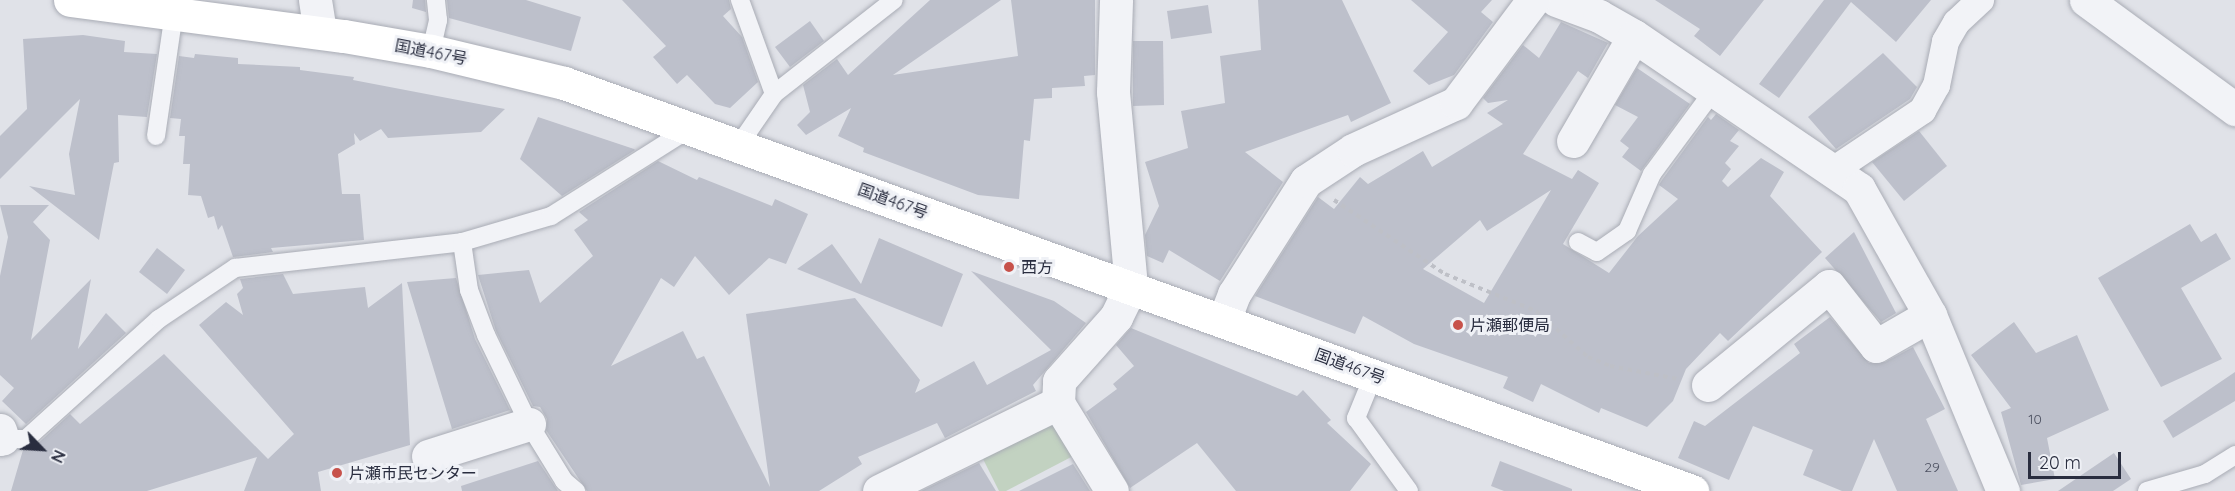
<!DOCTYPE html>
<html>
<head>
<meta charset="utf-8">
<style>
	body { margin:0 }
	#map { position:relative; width:2235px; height:491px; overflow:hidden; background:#e0e2e8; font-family:Quicksand,"Noto Sans JP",sans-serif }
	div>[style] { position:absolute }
	.green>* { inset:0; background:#c2d2c1 }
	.building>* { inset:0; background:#bdc0cb }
	.path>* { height:4px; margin-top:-2px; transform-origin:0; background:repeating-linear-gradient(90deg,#bec0c7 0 4.5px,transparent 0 9px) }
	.roads { filter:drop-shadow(0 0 2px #a9acb5) drop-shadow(0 0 2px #a9acb5) }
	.service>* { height:18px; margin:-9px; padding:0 9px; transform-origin:9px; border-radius:9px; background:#f2f3f7 }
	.pedestrian>* { height:27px; margin:-13.5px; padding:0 13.5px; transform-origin:13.5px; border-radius:13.5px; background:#f2f3f7 }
	.minor>* { height:33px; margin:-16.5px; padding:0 16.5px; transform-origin:16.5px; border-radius:16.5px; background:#f2f3f7 }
	.trunk>* { height:33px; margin:-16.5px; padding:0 16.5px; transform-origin:16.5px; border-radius:16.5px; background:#fff }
	.dots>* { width:16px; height:16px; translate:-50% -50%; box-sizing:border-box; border:3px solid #eff1f6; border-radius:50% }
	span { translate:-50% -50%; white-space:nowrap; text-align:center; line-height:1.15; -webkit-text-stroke:6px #eff1f6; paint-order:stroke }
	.number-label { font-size:14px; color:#4e5262 }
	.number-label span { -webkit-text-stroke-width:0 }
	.street-label { font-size:16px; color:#292d3f }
	.poi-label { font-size:16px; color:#292d3f }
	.left { translate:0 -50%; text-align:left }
	.north { position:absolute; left:12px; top:419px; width:60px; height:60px; -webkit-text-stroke:4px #eff1f6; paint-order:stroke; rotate:115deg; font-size:16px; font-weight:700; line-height:24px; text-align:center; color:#292d3f }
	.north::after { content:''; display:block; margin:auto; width:21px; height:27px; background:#292d3f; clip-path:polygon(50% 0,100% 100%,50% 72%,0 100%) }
	.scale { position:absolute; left:2028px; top:452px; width:93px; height:27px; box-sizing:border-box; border:3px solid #292d3f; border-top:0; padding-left:8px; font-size:18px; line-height:21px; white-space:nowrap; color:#292d3f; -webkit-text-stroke:4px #eff1f6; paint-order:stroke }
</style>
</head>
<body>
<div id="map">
	<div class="green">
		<div style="clip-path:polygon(1046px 419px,1061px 424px,1077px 454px,1006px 491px,999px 491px,980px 453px)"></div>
	</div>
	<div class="building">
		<div style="clip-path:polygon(413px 0,425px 0,426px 12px,412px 8px)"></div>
		<div style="clip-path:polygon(447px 0,526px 0,581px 17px,571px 51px,449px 18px)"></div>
		<div style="clip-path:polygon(622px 0,729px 0,731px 9px,723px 16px,742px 37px,758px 82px,730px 108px,715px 104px,687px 75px,677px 84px,653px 57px,666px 46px)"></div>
		<div style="clip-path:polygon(930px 0,1001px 0,893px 75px,1018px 56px,1011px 0,1095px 0,1095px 75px,1084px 76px,1085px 86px,1052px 88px,1052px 98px,1034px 99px,1030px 141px,1024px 140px,1019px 199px,978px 195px,863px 152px,864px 148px,838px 136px,851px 108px,806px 135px,797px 125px,810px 112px,803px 85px,837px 59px,848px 75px)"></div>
		<div style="clip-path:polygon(1258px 0,1342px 0,1391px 103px,1351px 122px,1348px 115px,1245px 152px,1283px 182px,1220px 281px,1169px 250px,1163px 263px,1147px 256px,1145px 235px,1159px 206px,1145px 162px,1188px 148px,1181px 111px,1225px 103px,1220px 56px,1261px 50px)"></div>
		<div style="clip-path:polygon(1411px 0,1492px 0,1481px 12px,1493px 22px,1454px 75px,1429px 85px,1413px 71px,1448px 32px)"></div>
		<div style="clip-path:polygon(1655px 0,1764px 0,1720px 56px,1694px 36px,1700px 29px)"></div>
		<div style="clip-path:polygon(1824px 0,1931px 0,1896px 42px,1851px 2px,1779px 98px,1759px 84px)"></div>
		<div style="clip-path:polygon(1208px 5px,1212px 33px,1171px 39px,1167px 11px)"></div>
		<div style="clip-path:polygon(810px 21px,824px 41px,790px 67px,775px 47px)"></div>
		<div style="clip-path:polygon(evenodd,1561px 22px,1608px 43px,1588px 78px,1578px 71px,1523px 154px,1572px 179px,1578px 170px,1599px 183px,1563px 244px,1609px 273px,1638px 236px,1678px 199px,1659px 185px,1662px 180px,1708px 117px,1711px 120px,1716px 114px,1739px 130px,1730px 141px,1739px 146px,1725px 163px,1731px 169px,1722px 181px,1728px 187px,1761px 158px,1784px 172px,1770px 196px,1822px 252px,1728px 341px,1720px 333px,1686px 369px,1673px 401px,1647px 427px,1601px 408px,1599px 413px,1541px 384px,1533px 402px,1503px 388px,1508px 377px,1414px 344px,1363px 316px,1355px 334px,1255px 296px,1318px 197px,1334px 209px,1360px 177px,1368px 184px,1423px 151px,1432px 167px,1503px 124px,1487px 113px,1508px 100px,1488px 103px,1483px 98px,1523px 45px,1539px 58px,1561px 22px,1551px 190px,1484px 303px,1423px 269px,1480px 220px,1487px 231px,1551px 190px)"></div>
		<div style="clip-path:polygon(83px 35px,125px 41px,124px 52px,157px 54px,147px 117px,118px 115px,119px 162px,114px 163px,99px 240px,29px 186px,75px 195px,69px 154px,80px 99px,0 179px,0 136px,27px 109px,23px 39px)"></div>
		<div style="clip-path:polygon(1133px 41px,1163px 41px,1164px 105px,1133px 106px)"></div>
		<div style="clip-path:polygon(1883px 53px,1917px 87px,1910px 99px,1836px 149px,1808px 117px)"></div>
		<div style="clip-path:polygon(195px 54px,238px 58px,238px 64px,300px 67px,300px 70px,354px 77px,353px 80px,505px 109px,481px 132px,388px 138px,381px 129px,360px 141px,354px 133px,355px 144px,338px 154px,342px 194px,360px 194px,364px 240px,271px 248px,273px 252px,233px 257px,222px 225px,218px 230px,214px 216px,208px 218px,201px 196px,188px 195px,190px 164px,183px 164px,185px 136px,179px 136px,181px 119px,170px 118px,179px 56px,194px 58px)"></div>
		<div style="clip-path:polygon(1637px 68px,1690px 104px,1641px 171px,1622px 157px,1629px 148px,1620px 141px,1638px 117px,1615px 105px)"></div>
		<div style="clip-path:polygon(538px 117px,634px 149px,635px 150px,562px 196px,520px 159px)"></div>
		<div style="clip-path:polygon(1919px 131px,1947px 166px,1904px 201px,1872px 162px)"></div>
		<div style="clip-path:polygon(658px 161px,697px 180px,699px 177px,772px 206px,775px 199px,808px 214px,786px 264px,769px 258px,729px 295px,695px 256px,674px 287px,661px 278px,611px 366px,683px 331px,697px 359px,704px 356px,770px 487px,746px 314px,855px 298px,920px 380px,915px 393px,974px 361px,987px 385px,1051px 350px,971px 271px,1054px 301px,1086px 323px,1033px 385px,1036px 391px,945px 438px,937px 423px,858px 457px,862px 464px,819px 491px,587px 491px,546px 430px,547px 419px,540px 407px,533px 406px,496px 331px,478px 275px,529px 270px,540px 303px,593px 256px,574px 230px,588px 220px,579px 212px)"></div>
		<div style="clip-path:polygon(0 205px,49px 205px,33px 222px,50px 240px,31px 340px,91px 279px,78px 349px,106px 313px,126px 333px,26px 424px,2px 401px,14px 388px,0 375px,0 276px,8px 237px)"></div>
		<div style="clip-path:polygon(2190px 224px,2201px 242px,2216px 233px,2231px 259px,2181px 288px,2222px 359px,2161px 387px,2098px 278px)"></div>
		<div style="clip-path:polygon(1854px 232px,1896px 313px,1881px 322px,1825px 258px)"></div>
		<div style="clip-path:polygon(879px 238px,963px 274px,942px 327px,797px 269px,832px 244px,861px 284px)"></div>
		<div style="clip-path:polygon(157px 248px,185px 270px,167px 294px,139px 272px)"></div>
		<div style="clip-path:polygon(283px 274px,293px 294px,365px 287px,368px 308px,402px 283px,410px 445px,318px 472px,321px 491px,244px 491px,257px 457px,147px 491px,11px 491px,23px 450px,34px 447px,70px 414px,80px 424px,164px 354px,268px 459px,294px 434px,199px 325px,226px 302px,243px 315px,237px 294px,243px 288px,240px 279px)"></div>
		<div style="clip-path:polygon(456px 278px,475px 339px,510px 410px,452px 429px,407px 282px)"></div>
		<div style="clip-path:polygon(1830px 317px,1869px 363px,1885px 362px,1913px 347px,1945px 409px,1926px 419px,1958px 491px,1897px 491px,1874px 439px,1852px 491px,1842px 491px,1803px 475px,1813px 450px,1753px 426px,1729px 480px,1678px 458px,1694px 421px,1705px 426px,1800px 353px,1794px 344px)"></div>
		<div style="clip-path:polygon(2014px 322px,2036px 353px,2077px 335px,2109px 410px,2047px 438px,2055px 479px,2021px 485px,2001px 412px,2011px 408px,1971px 355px)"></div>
		<div style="clip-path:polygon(1131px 328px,1297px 396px,1303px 390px,1331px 420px,1327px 423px,1371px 464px,1350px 491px,1236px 491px,1197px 443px,1130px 488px,1086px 412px,1117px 389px,1113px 384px,1134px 366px,1116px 345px)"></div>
		<div style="clip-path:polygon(2235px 372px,2235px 401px,2173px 438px,2163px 421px)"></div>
		<div style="clip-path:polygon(2114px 453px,2131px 479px,2113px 491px,2058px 491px)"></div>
		<div style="clip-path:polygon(538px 461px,558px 491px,462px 491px,461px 486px)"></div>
		<div style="clip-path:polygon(1500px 461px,1572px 489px,1572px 491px,1504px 491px,1491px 486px)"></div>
		<div style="clip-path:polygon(979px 463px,996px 491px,921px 491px)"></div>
		<div style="clip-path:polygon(1073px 464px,1090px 491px,1019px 491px)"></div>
	</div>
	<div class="path">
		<div style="left:1334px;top:200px;width:133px;rotate:33.7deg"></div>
		<div style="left:1445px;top:274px;width:98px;rotate:22.1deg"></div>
		<div style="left:1536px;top:311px;width:69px;rotate:41.5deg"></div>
		<div style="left:1588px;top:357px;width:24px;rotate:22deg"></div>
		<div style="left:1610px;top:366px;width:69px;rotate:10.8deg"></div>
	</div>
	<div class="roads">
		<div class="service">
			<div style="left:431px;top:51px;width:32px;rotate:-77deg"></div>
			<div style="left:438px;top:20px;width:20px;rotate:-96deg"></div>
			<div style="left:774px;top:94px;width:152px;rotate:-38.1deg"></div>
			<div style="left:156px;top:136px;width:124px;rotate:-81.7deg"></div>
			<div style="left:739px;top:145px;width:62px;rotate:-55.5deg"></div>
			<div style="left:774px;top:94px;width:100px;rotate:-109.9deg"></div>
			<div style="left:462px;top:242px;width:93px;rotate:-16.3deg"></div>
			<div style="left:551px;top:216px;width:165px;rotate:-32.3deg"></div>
			<div style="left:1578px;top:242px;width:21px;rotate:28deg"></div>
			<div style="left:1597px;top:252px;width:37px;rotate:-35deg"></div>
			<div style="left:1627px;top:231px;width:62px;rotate:-66.3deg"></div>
			<div style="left:1652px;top:174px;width:104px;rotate:-53.6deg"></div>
			<div style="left:1374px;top:374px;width:48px;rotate:112.2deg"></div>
			<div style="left:1356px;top:418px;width:90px;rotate:54deg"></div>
			<div style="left:1px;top:447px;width:8px;rotate:-76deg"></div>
			<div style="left:3px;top:439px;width:23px"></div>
			<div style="left:26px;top:439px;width:179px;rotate:-42.1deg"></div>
			<div style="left:159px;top:319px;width:92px;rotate:-33.9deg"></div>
			<div style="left:235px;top:268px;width:228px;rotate:-6.5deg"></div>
			<div style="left:462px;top:242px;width:49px;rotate:81.7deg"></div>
			<div style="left:469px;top:290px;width:48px;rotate:69.3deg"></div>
			<div style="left:486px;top:335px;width:99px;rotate:64.2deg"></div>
			<div style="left:529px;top:424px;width:67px;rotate:58.4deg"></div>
			<div style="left:564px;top:481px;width:16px;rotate:40deg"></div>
			<div style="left:2147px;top:491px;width:60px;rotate:-16.3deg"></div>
			<div style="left:2205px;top:474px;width:36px;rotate:-32deg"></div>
		</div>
		<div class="pedestrian">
			<div style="left:1834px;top:169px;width:106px;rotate:-33.8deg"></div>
			<div style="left:1922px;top:110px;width:29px;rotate:-61deg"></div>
			<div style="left:1936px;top:85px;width:45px;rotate:-78.4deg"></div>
			<div style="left:1945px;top:41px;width:22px;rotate:-60deg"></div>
			<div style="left:1956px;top:22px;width:33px;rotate:-43deg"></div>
		</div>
		<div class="minor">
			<div style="left:315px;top:0;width:32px;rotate:81deg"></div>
			<div style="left:1556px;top:0;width:46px;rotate:20.4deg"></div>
			<div style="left:1599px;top:16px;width:40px;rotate:29.7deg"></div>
			<div style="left:1634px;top:36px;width:272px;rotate:34.2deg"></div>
			<div style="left:1859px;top:189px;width:145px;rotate:60.6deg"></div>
			<div style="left:1930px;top:315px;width:191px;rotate:67.5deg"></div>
			<div style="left:2086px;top:0;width:185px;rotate:36.2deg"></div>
			<div style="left:1573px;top:141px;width:121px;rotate:-59.8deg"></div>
			<div style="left:1224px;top:320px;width:28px;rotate:-69deg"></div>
			<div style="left:1234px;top:294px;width:134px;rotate:-57.5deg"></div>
			<div style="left:1306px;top:181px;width:56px;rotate:-33.4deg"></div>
			<div style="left:1353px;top:150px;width:113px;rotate:-24.5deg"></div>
			<div style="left:1456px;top:103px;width:129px;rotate:-53.2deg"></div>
			<div style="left:1708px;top:385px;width:156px;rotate:-39.3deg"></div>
			<div style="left:1829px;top:286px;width:76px;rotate:51.9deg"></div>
			<div style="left:1876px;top:346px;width:62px;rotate:-29.9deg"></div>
			<div style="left:1058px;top:403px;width:103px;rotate:58.5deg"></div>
			<div style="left:0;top:430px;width:9px;rotate:72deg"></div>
			<div style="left:428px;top:456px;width:106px;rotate:-17.6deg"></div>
			<div style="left:879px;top:491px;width:199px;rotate:-26.2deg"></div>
			<div style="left:1058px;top:403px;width:22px;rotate:-87deg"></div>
			<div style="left:1059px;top:381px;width:86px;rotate:-48.3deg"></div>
			<div style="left:1116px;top:317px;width:34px;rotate:-64deg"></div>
			<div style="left:1131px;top:286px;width:195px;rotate:-95.3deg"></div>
			<div style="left:1113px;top:92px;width:92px;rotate:-88.1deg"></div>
		</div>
		<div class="trunk">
			<div style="left:70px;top:0;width:276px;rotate:7.5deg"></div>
			<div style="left:344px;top:36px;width:88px;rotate:9.8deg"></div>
			<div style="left:431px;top:51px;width:137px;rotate:13.5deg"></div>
			<div style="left:564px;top:83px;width:1200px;rotate:19.89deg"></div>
		</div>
	</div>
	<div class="dots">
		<div style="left:1009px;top:267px;background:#c7524b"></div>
		<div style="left:1458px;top:325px;background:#c7524b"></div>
		<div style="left:337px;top:473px;background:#c7524b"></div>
	</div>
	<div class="number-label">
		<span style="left:2035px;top:419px">10</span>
		<span style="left:1932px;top:467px">29</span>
	</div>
	<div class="street-label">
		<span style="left:431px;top:52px;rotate:11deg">国道467号</span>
		<span style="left:893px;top:201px;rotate:20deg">国道467号</span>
		<span style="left:1350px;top:366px;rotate:20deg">国道467号</span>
	</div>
	<div class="poi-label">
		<span class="left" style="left:1021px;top:267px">西方</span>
		<span class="left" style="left:1470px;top:325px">片瀬郵便局</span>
		<span class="left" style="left:349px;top:473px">片瀬市民センター</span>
	</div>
	<div class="north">N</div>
	<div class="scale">20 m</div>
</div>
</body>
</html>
